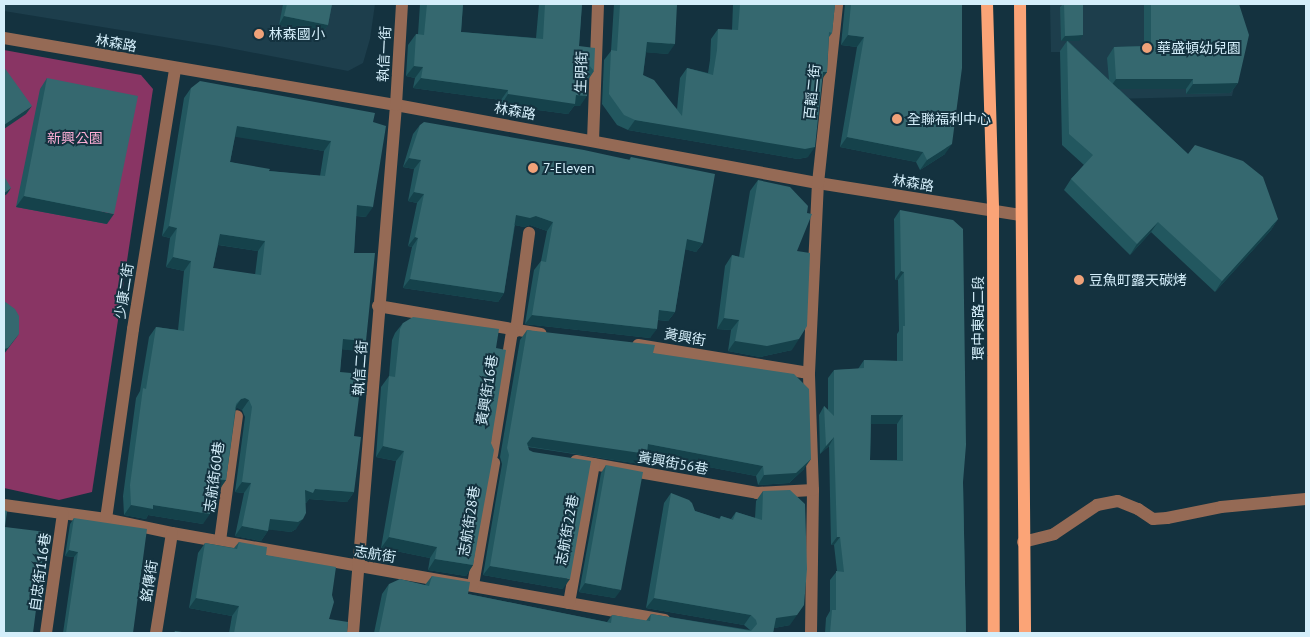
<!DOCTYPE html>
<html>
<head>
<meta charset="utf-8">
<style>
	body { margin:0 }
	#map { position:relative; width:1310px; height:637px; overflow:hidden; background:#14323f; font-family:"PT Sans","Noto Sans TC",sans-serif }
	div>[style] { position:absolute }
	.built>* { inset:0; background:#1d3e4c }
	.green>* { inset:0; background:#893564 }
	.minor>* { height:12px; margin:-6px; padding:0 6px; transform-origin:6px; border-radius:6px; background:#956a55 }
	.major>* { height:12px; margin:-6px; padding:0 6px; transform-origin:6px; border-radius:6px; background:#fba477 }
	.wall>* { inset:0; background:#22575f }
	.shaded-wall>* { inset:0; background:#15424b }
	.building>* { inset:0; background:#35686f }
	.dots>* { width:14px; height:14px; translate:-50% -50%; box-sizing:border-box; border:2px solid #14323f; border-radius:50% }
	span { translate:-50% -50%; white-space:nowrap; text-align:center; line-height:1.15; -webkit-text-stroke:4px #14323f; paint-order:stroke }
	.poi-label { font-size:14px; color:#d4eefa }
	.left { translate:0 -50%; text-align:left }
	.street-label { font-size:14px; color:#d4eefa }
	.park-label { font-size:14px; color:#fcaed5 }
	.frame { position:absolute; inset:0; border:5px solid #d4eefa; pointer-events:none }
</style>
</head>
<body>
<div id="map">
	<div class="built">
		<div style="clip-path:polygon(4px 4px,375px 4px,370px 39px,363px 63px,348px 71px,219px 46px,4px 11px)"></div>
		<div style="clip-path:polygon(1050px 4px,1229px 4px,1244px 45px,1232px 96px,1111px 99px,1060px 52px,1051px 52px)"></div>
	</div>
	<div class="green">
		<div style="clip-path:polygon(4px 50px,141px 75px,153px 89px,92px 492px,59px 500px,4px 488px)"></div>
	</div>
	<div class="minor">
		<div style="left:4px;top:38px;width:398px;rotate:9.7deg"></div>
		<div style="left:396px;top:105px;width:429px;rotate:10.5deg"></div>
		<div style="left:818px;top:183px;width:205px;rotate:9deg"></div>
		<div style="left:593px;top:141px;width:137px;rotate:-87.9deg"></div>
		<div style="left:378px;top:306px;width:165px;rotate:9.7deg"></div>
		<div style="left:516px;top:331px;width:99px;rotate:-82.4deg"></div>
		<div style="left:638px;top:345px;width:173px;rotate:9.3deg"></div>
		<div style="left:492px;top:455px;width:126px;rotate:-80.8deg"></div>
		<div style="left:576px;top:461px;width:184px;rotate:10deg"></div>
		<div style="left:757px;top:493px;width:56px;rotate:-3.1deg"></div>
		<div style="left:4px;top:505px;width:103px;rotate:7.8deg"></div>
		<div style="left:106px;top:519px;width:67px;rotate:12deg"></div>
		<div style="left:172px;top:533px;width:500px;rotate:10deg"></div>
		<div style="left:106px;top:519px;width:192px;rotate:-81.9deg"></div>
		<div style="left:133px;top:329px;width:263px;rotate:-80.8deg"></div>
		<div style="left:220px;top:541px;width:126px;rotate:-82.3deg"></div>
		<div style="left:1023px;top:542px;width:32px;rotate:-14deg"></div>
		<div style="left:1054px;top:534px;width:52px;rotate:-34deg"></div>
		<div style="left:1097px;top:505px;width:21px;rotate:-11deg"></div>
		<div style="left:1118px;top:501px;width:22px;rotate:22deg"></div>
		<div style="left:1138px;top:509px;width:18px;rotate:34deg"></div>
		<div style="left:1153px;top:519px;width:14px;rotate:-4deg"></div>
		<div style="left:1167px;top:518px;width:55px;rotate:-11.5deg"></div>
		<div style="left:1221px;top:507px;width:85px;rotate:-5.4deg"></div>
		<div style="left:473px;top:585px;width:124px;rotate:-80.2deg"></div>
		<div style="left:569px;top:603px;width:141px;rotate:-79.8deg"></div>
		<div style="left:46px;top:633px;width:120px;rotate:-81.9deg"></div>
		<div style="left:156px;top:633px;width:101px;rotate:-80.9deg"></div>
		<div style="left:353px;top:633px;width:530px;rotate:-85.34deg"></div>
		<div style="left:396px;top:105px;width:101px;rotate:-86.6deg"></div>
		<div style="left:811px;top:633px;width:143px;rotate:-89.2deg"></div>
		<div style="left:813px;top:490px;width:117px;rotate:-92deg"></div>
		<div style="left:809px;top:373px;width:190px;rotate:-87.3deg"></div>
		<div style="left:818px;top:183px;width:180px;rotate:-83.9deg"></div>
	</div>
	<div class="major">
		<div style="left:987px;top:4px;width:206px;rotate:88.3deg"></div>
		<div style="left:993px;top:210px;width:423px;rotate:89.9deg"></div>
		<div style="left:1020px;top:4px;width:629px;rotate:89.54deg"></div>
	</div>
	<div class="wall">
		<div style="clip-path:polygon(283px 4px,332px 4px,328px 25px,322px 33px,279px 25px)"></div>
		<div style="clip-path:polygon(420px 4px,463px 4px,461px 32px,536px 38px,539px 4px,582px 4px,579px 46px,594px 71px,588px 80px,580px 106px,574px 106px,568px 114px,501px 105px,501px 100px,413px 88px,415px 78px,406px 76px,408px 45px,416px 34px,418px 34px)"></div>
		<div style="clip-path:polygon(614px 4px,677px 4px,668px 54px,646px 52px,643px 75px,677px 109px,680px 78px,687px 68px,708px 73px,710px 60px,711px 39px,718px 29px,732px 30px,733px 4px,835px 4px,832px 33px,829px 37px,827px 72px,822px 78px,808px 157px,798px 159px,628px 130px,617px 125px,602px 104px,604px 60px,611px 51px)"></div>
		<div style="clip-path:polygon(845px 4px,962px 4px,945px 154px,920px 170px,916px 162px,840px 147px,857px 47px,841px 45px)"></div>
		<div style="clip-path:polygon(1063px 4px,1083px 4px,1079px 41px,1068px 41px,1109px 80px,1107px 58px,1114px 47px,1144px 46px,1144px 4px,1239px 4px,1238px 83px,1230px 93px,1186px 94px,1186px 89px,1119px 89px,1188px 154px,1278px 219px,1271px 230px,1215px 292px,1151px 232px,1130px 255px,1064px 190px,1071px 179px,1084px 165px,1062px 145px,1060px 51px,1067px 41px,1061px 41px,1060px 7px)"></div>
		<div style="clip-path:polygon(47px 78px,107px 224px,16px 207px,40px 89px)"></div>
		<div style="clip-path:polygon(evenodd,191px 88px,373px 122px,366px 217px,356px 216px,354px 253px,366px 341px,359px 351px,342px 349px,340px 372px,354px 436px,354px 492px,347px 502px,309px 499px,306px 503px,305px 503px,296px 529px,291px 532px,269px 529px,261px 541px,235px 536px,244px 493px,235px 492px,245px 417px,242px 410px,238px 408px,236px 408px,226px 480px,219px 490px,213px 489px,203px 524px,148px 515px,146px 519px,124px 515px,123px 496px,136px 398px,140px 391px,149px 337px,156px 327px,178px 330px,184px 271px,166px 267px,170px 238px,162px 236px,184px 98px,191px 88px,235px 136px,324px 151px,320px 176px,269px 171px,230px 162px,235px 136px,191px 88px,218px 245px,258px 251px,255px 275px,213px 268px,218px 245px)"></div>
		<div style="clip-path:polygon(420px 125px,629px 160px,631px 157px,703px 243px,696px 252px,685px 249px,675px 312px,668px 321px,658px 320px,650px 338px,525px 324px,534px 270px,541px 261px,547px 231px,530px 225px,524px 227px,515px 225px,504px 293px,498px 302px,403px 288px,412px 247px,408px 246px,417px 203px,408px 201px,414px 169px,403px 167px,413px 134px)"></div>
		<div style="clip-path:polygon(758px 180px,797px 251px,792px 350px,760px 357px,728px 351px,731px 330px,717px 329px,725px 266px,732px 255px,739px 257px,750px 191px)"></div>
		<div style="clip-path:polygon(evenodd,900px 210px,963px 482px,966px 633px,825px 633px,826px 618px,830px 611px,830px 580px,837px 571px,834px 545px,831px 545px,829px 446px,820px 454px,819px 415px,824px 406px,828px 410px,828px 378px,834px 370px,858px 369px,864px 360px,897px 361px,897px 334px,899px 331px,898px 280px,895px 280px,894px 219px,900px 210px,871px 424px,897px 424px,897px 460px,870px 460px,871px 424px)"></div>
		<div style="clip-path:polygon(403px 323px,496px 348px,491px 443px,473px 565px,466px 576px,428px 570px,430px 558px,381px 548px,396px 461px,376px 457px,381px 387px,389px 376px,392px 340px,395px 333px)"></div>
		<div style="clip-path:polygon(527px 330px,653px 353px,804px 469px,789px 483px,758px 485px,756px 476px,646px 455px,640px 464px,528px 447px,563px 589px,483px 575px,502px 464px,500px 457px,520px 340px)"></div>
		<div style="clip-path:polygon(606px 465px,615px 598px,579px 592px,601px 473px)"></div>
		<div style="clip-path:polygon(763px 491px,790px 625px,774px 628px,773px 633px,374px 633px,382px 594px,389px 584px,425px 585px,432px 576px,468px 594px,607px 622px,612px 615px,646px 621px,651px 614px,750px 630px,744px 625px,646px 608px,664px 503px,671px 493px,695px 511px,719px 519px,721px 516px,731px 519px,736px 512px,755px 518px,756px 501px)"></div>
		<div style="clip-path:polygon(74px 518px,133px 633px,63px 633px,74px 557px,65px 556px,70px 524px)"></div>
		<div style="clip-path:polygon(239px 542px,266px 555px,332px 595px,329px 619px,347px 633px,229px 633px,232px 616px,189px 608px,198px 553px,205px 543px,234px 548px)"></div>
	</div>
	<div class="shaded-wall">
		<div style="clip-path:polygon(337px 4px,355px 4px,353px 6px)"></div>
		<div style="clip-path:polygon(284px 16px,328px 25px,322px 33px,279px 25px)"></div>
		<div style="clip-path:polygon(848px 35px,864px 37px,857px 47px,841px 45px)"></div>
		<div style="clip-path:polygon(1083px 35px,1079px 41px,1061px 41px,1065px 36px)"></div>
		<div style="clip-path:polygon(647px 42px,675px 44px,668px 54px,640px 52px)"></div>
		<div style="clip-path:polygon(414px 66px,423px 67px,415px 78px,406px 76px)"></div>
		<div style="clip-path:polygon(823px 72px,827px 72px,820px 82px)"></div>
		<div style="clip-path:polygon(421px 78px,508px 90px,501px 100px,413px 88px)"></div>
		<div style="clip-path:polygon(1116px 79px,1193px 79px,1186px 89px,1109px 89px)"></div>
		<div style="clip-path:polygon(1238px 83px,1230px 93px,1186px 94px,1193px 84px)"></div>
		<div style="clip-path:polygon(508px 94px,576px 95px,587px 96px,580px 106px,574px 106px,568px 114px,501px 105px)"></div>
		<div style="clip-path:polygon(32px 106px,26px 114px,4px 129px,4px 124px)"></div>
		<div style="clip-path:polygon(635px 120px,815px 147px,808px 157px,798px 159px,628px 130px)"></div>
		<div style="clip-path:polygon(237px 126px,331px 141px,324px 151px,230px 136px)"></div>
		<div style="clip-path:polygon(847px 137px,923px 152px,916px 162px,840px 147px)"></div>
		<div style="clip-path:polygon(952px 144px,945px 154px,920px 170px,927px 160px)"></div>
		<div style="clip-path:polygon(409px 158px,421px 160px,414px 169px,403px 167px)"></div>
		<div style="clip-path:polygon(11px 188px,7px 194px,4px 196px,4px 193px)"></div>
		<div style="clip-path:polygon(414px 192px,424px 194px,417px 203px,408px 201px)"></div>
		<div style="clip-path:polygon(24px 196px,114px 214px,107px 224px,16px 207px)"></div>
		<div style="clip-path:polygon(357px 205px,373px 207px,366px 217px,350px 215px)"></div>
		<div style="clip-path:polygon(516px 215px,536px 216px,553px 222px,547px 231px,530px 225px,524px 227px,510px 224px)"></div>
		<div style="clip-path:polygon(1278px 219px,1271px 230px,1215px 292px,1222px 281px)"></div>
		<div style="clip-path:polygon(1158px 222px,1151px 232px,1130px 255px,1137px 244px)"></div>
		<div style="clip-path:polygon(169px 226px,177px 228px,170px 238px,162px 236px)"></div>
		<div style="clip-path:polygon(220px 234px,265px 241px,258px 251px,213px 244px)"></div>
		<div style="clip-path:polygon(415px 237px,418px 238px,412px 247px,408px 246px)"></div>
		<div style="clip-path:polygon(687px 239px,703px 243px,696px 252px,680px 248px)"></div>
		<div style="clip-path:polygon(173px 257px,191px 261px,184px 271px,166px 267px)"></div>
		<div style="clip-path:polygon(901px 271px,904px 272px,898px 280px,895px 280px)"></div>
		<div style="clip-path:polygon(410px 279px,504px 293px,498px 302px,403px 288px)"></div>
		<div style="clip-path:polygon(659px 310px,675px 312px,668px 321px,653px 319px)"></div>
		<div style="clip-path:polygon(532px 315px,657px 329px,650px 338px,525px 324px)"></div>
		<div style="clip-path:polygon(724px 318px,739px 320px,731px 330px,717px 329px)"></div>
		<div style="clip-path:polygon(19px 334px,4px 354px,4px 349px)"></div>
		<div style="clip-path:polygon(343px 339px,366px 341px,359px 351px,336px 349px)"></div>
		<div style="clip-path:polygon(799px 339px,792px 350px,760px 357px,728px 351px,735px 341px)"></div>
		<div style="clip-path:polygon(245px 398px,249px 400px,242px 410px,238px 408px,234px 409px,241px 399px)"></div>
		<div style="clip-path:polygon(871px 415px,903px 415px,897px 424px,866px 424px)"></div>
		<div style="clip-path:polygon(532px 437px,648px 444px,763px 466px,756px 476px,646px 455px,640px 464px,526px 446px,520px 453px)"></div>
		<div style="clip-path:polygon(834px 437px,829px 446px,820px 454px,826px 446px)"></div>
		<div style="clip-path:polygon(383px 446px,404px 451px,396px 461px,376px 457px)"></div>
		<div style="clip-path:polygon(811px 459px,804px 469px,789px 483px,758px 485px,764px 475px)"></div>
		<div style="clip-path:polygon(215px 479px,226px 480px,219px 490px,208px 489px)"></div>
		<div style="clip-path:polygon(242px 482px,251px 483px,244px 493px,235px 492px)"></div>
		<div style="clip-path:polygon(315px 489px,354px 492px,347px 502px,309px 499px,306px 503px,298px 500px,305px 490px)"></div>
		<div style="clip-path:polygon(131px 505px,153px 505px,210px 514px,203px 524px,148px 515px,146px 519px,124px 515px)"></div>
		<div style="clip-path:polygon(270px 519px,303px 519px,296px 529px,291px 532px,263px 529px)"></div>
		<div style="clip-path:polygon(242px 526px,268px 531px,261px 541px,235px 536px)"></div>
		<div style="clip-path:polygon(389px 537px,437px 547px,430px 558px,381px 548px)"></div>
		<div style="clip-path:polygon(837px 537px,840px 537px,834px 545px,831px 545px)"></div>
		<div style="clip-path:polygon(69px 550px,78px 552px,74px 557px,65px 556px)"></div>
		<div style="clip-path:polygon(435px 559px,473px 565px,466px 576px,428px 570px)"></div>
		<div style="clip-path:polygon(490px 566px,570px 579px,563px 589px,483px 575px)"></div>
		<div style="clip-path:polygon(585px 583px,621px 590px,615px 598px,579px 592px)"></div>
		<div style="clip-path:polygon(196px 598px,239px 606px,232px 616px,189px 608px)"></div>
		<div style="clip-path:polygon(654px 598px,751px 615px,744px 625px,646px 608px)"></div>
		<div style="clip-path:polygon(804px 605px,790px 625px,769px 629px,776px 618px)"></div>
	</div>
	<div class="building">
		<div style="clip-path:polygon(287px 4px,332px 4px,328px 25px,284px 16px)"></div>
		<div style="clip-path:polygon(427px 4px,463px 4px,461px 32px,543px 39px,545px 4px,582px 4px,579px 46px,595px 48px,594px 71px,589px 65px,587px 96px,576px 95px,575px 104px,508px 94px,508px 90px,421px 78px,423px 67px,414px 66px,416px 34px,424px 35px)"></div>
		<div style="clip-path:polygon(620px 4px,677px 4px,675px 44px,647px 42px,643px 75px,654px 80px,682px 116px,687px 68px,713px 75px,717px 50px,718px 29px,738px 30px,740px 4px,835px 4px,832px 33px,829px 32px,827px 72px,823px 72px,815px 147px,805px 149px,635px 120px,624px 115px,609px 94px,611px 50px,617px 51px)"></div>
		<div style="clip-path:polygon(851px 4px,962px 4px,962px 68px,952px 144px,927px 160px,923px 152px,847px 137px,864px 37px,848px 35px)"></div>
		<div style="clip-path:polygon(1064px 4px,1083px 4px,1083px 35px,1065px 36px)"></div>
		<div style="clip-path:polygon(1151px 4px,1239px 4px,1249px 35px,1238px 83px,1193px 84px,1193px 79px,1116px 79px,1114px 47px,1151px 46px)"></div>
		<div style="clip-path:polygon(1067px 41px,1188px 154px,1195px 145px,1243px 161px,1263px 177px,1278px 219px,1222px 281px,1158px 222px,1137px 244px,1071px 179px,1093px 155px,1069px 134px)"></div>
		<div style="clip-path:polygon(4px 67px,32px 106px,4px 125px)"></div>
		<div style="clip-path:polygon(47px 78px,138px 96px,114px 214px,24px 196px)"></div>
		<div style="clip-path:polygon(evenodd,200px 81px,375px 113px,373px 122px,386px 126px,373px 207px,357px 205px,354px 253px,375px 253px,366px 341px,343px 339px,340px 372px,362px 374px,354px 436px,361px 437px,354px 492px,315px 489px,313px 493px,305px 490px,306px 513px,303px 519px,298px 522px,270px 519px,268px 531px,242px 526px,251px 483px,242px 482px,252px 407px,249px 400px,245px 398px,241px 399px,236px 404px,226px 480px,215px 479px,210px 514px,153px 505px,153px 509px,131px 505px,130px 485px,143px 388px,146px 389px,156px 327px,184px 331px,191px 261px,173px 257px,177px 228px,169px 226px,191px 88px,200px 81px,237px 126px,331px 141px,325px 176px,269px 171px,270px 169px,230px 162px,237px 126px,200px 81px,220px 234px,265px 241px,261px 275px,213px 268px,220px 234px)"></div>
		<div style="clip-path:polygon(424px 122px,584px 150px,630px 160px,631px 157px,715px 174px,703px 243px,687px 239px,675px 312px,659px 310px,657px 329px,532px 315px,541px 261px,546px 262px,553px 222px,536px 216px,530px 218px,516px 215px,504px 293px,410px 279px,418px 238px,415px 237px,424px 194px,414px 192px,421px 160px,409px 158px,420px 125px)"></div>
		<div style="clip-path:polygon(4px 176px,11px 188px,4px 193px)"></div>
		<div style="clip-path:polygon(758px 180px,790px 187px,808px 206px,807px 213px,812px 214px,797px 251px,810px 253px,807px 326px,799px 339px,767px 346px,735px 341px,739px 320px,724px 318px,732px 255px,744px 258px)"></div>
		<div style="clip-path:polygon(evenodd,900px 210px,953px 220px,963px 229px,966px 445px,963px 482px,966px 633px,830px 633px,832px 610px,836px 610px,836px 571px,844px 572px,840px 537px,837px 537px,834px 437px,826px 446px,824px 406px,834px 416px,834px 370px,864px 368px,864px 360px,903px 361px,903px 326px,905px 326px,904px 272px,901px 271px,900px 210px,871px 415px,903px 415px,903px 461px,870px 460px,871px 415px)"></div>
		<div style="clip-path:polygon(4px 301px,15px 309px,19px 316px,19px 334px,8px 348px,4px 349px)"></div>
		<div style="clip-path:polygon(413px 317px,499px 329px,496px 348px,506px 350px,491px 443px,494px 450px,473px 565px,435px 559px,437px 547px,389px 537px,404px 451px,383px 446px,389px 376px,395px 377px,400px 329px,403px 323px)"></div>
		<div style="clip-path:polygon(527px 330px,655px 345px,653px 353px,794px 374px,809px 389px,811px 459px,796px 473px,764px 475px,763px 466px,648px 444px,647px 454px,532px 437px,527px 443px,529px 450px,533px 452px,591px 461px,570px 579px,490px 566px,509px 455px,507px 448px)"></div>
		<div style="clip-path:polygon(606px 465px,643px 472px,621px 590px,585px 583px)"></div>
		<div style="clip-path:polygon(790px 490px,805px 504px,807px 569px,804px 605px,797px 615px,776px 618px,773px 633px,379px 633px,389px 584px,400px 579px,429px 586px,432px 576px,470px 582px,468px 594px,611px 623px,612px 615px,650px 621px,651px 614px,751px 631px,757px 624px,756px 620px,751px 615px,654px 598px,671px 493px,689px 500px,692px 503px,695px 511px,720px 519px,721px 516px,733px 520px,736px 512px,762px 520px,763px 491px)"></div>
		<div style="clip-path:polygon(4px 510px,7px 511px,5px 527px,46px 532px,33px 633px,4px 633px)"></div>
		<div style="clip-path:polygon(74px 518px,147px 529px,133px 633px,66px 633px,78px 552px,69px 550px)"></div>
		<div style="clip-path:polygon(239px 542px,267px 547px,266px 555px,336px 567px,332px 595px,334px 602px,329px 619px,348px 622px,347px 633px,234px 633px,239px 606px,196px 598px,205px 543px,237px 549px)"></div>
		<div style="clip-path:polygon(175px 631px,189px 633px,174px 633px)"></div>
	</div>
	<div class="dots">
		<div style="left:259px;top:34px;background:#f0a279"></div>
		<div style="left:1147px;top:48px;background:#f0a279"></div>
		<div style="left:897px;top:119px;background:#f0a279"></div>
		<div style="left:533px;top:168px;background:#f0a279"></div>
		<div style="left:1079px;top:280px;background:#f0a279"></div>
	</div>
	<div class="poi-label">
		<span class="left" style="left:269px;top:34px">林森國小</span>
		<span class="left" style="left:1157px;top:48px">華盛頓幼兒園</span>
		<span class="left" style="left:907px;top:119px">全聯福利中心</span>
		<span class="left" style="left:543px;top:168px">7-Eleven</span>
		<span class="left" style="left:1089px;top:280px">豆魚町露天碳烤</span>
	</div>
	<div class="street-label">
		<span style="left:116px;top:43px;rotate:10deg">林森路</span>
		<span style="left:384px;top:54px;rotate:-87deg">執信一街</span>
		<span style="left:581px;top:72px;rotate:-88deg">生明街</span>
		<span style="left:812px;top:92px;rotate:-84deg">百韜二街</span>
		<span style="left:515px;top:111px;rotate:10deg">林森路</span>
		<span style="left:913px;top:183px;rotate:9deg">林森路</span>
		<span style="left:124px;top:291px;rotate:-81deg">少康二街</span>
		<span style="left:978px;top:318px;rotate:-90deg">環中東路二段</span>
		<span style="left:685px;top:337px;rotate:10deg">黃興街</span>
		<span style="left:360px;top:368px;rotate:-86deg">執信二街</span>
		<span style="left:487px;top:390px;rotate:-81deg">黃興街16巷</span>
		<span style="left:673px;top:463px;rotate:10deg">黃興街56巷</span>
		<span style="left:214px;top:477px;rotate:-82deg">志航街60巷</span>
		<span style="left:469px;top:521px;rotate:-81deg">志航街28巷</span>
		<span style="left:567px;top:530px;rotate:-80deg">志航街22巷</span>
		<span style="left:375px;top:554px;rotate:9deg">志航街</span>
		<span style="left:40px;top:572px;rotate:-82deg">自忠街116巷</span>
		<span style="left:149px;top:581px;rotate:-81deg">銘傳街</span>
	</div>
	<div class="park-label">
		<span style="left:75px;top:138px">新興公園</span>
	</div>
	<div class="frame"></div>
</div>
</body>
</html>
